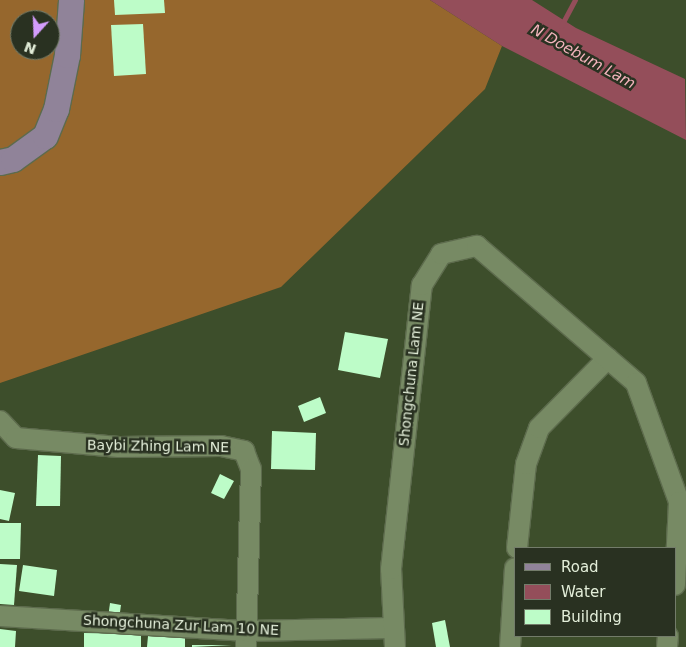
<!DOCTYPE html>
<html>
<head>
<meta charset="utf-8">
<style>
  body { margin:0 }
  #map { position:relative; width:686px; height:647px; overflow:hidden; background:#3d4e2b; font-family:"DejaVu Sans",sans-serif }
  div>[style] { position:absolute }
  .forest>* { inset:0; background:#96672d }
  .water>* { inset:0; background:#944e5a }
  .stream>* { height:5px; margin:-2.5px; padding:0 2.5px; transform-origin:2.5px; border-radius:2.5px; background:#944e5a }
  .building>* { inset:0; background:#bdfcc8 }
  .roads { filter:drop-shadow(1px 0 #5d6b4d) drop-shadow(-1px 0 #5d6b4d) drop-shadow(0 1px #5d6b4d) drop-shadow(0 -1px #5d6b4d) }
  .minor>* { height:20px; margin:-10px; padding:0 10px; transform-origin:10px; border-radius:10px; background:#778a64 }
  .major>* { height:25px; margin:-12.5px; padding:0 12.5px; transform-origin:12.5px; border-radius:12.5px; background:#908399 }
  span { translate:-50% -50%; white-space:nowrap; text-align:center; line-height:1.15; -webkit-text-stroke:5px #293121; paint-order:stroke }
  .street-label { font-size:14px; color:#e2edd8 }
  .water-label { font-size:15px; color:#f3b3bc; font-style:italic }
  .legend { position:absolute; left:514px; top:547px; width:162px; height:90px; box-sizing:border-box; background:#293121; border:1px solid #737c6a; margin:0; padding:6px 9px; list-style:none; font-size:15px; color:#e2edd8 }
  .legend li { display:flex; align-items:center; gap:10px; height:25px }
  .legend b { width:25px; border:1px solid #737c6a }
  .north { position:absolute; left:10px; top:10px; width:50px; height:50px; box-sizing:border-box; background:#293121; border:1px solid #737c6a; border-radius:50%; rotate:200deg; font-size:14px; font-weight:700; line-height:20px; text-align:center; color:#e2edd8 }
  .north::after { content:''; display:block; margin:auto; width:18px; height:22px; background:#d39cfc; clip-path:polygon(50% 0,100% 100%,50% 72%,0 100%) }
</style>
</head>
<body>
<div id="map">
  <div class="forest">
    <i style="clip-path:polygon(evenodd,0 0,430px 0,502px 46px,485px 89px,281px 287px,0 383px,0 0,20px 20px,50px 20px,50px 50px,20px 50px,20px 20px)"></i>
  </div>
  <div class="water">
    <i style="clip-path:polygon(430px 0,532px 0,576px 28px,685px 79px,686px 140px,502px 46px)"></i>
  </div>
  <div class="stream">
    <i style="left:561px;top:26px;width:30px;rotate:-62deg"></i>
  </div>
  <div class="building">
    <i style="clip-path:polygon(114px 0,164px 0,165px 13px,115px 15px)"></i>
    <i style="clip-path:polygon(143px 24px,146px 74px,114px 76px,111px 25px)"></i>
    <i style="clip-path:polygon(345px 332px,388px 339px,380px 378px,338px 370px)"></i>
    <i style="clip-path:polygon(320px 397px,326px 413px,304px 422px,298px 406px)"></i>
    <i style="clip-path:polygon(272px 431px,316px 433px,315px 470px,271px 469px)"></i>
    <i style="clip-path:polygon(38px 455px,61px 456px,60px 506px,36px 506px)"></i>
    <i style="clip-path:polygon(220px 474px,234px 481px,224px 499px,211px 493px)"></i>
    <i style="clip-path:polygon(0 490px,15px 493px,9px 521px,0 519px)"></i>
    <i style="clip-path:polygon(0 523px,21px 523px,20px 559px,0 559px)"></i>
    <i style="clip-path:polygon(0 564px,17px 565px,14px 605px,0 604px)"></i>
    <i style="clip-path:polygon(23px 565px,57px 570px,54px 596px,19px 591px)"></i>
    <i style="clip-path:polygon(110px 603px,121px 605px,119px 619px,108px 618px)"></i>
    <i style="clip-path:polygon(445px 620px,450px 647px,436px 647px,432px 623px)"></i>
    <i style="clip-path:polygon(0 629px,16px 631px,15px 647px,0 647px)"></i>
    <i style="clip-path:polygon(84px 633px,141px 634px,141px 647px,84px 647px)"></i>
    <i style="clip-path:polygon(148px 636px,185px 637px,185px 647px,147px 647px)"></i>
    <i style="clip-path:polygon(192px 645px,232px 645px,192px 647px)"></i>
  </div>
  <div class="roads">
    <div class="minor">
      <i style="left:0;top:421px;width:23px;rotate:47deg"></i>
      <i style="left:16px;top:438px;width:103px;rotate:5deg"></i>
      <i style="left:119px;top:447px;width:102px;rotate:-0.6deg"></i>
      <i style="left:221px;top:446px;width:24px;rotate:12deg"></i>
      <i style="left:244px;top:451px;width:19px;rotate:69deg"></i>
      <i style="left:251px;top:469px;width:178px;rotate:91.6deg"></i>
      <i style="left:517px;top:548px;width:84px;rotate:-83.9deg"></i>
      <i style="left:526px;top:464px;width:38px;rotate:-70deg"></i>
      <i style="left:539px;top:428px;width:98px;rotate:-45.4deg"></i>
      <i style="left:0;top:616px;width:248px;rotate:3.5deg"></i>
      <i style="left:248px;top:631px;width:143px;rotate:-1.2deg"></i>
      <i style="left:395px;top:647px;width:78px;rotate:-92.9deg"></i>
      <i style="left:391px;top:569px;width:286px;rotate:-83.8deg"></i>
      <i style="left:422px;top:285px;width:36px;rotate:-58deg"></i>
      <i style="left:441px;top:254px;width:37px;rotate:-13deg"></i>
      <i style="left:477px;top:246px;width:210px;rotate:40.7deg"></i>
      <i style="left:636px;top:383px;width:127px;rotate:70.1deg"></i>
      <i style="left:679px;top:502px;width:83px;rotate:92.8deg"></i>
      <i style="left:510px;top:647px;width:79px;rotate:-86.4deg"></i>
      <i style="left:667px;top:647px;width:11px;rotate:-85deg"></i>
    </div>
    <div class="major">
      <i style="left:0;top:162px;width:13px;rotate:-13deg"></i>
      <i style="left:13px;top:159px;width:39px;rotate:-36deg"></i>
      <i style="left:45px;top:136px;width:29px;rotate:-68deg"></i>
      <i style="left:56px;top:109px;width:55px;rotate:-78.5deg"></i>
      <i style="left:67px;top:55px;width:55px;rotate:-85.8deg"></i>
    </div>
  </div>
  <div class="street-label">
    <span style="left:411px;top:374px;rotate:-84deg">Shongchuna Lam NE</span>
    <span style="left:158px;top:446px;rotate:1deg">Baybi Zhing Lam NE</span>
    <span style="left:181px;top:625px;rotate:3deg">Shongchuna Zur Lam 10 NE</span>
  </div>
  <div class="water-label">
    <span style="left:583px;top:57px;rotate:29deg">N Doebum Lam</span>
  </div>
  <ul class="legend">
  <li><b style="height:6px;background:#908399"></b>Road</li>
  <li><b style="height:14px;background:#944e5a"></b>Water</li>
  <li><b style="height:14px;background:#bdfcc8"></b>Building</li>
  </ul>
  <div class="north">N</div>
</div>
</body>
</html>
